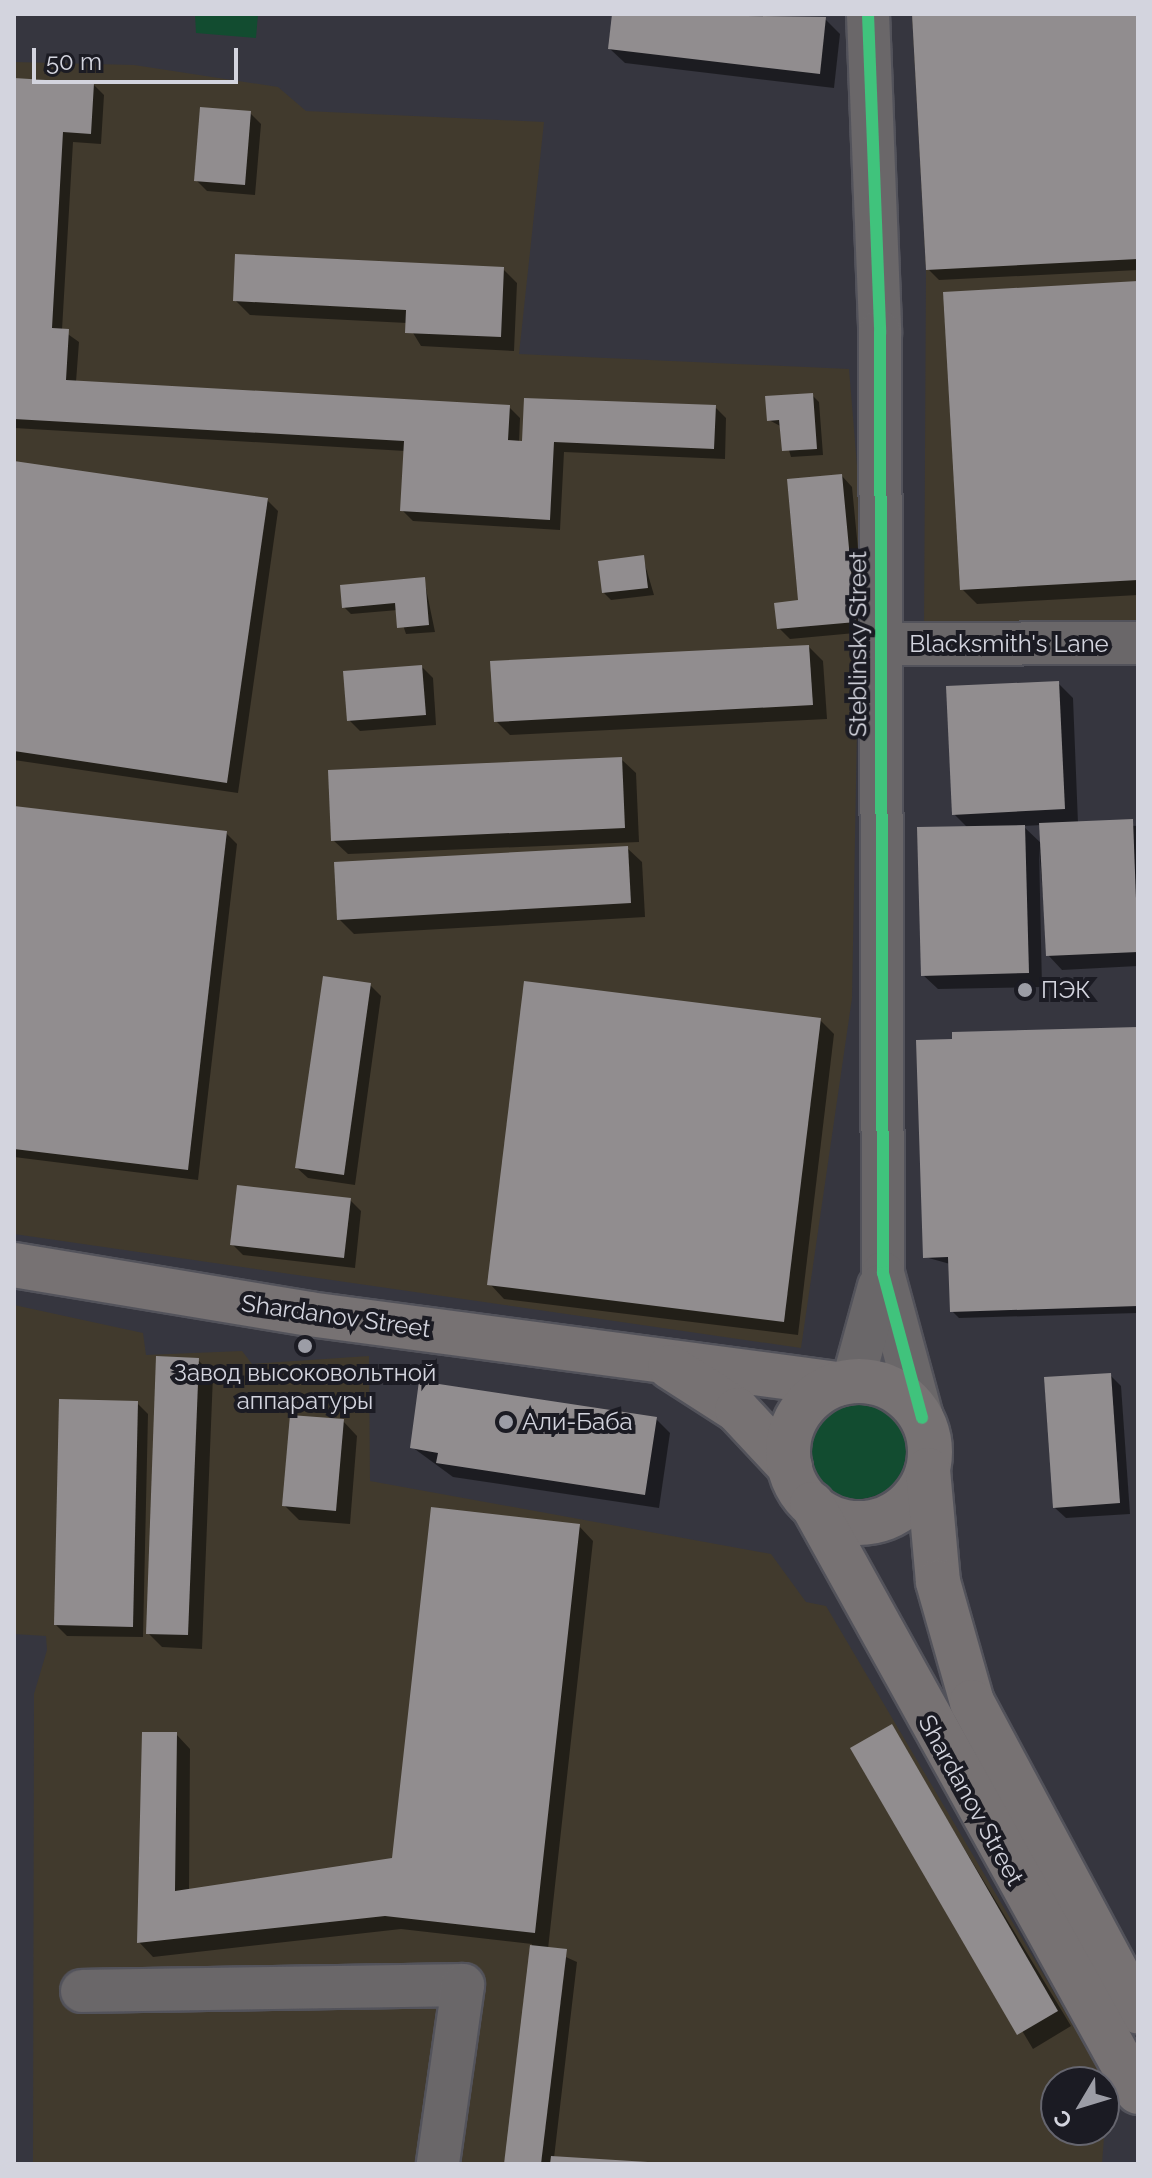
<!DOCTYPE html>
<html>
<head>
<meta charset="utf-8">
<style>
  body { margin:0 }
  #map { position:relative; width:1152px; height:2178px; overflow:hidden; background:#36363f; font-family:Raleway,sans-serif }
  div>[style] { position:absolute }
  .industrial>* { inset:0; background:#413a2d }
  .green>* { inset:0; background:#124c30 }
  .round { border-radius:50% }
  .shadow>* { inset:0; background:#0007 }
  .building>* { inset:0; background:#918d8f }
  .roads { filter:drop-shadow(2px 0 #53535b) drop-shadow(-2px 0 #53535b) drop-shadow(0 2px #53535b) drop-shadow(0 -2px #53535b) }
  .minor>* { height:42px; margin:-21px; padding:0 21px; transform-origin:21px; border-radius:21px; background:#6a6769 }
  .major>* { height:44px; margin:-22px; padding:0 22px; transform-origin:22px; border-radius:22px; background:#777273 }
  .major>.ring { margin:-22px; padding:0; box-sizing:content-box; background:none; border:44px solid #777273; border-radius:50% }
  .cycleway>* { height:12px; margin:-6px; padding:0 6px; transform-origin:6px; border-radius:6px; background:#40c37c }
  .dots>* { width:22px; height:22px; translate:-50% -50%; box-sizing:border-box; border:4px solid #1b1b23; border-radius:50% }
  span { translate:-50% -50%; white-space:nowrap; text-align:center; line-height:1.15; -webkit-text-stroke:8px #1b1b23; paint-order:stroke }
  .street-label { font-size:24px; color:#d3d4de }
  .poi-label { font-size:24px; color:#d3d4de }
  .left { translate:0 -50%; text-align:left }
  .frame { position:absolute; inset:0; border:16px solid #d3d4de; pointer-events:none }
  .north { position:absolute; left:1040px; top:2066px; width:80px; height:80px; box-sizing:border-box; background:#1b1b23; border:2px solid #65656e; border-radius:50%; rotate:232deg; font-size:22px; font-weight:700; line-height:32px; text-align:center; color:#d3d4de }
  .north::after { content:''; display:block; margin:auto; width:28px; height:36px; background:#9c9da6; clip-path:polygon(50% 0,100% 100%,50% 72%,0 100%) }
  .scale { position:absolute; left:32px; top:48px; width:206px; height:36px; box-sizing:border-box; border:4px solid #d3d4de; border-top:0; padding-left:10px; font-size:24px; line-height:28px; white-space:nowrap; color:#d3d4de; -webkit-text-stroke:6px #1b1b23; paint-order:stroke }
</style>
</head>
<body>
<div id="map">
  <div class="industrial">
    <i style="clip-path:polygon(912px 14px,1138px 14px,1138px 633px,924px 636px,926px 270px)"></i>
    <i style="clip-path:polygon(14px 62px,134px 65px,278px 87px,306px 111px,544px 122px,519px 354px,849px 369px,861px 514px,852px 998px,801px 1348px,14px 1234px)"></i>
    <i style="clip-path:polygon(evenodd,14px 1305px,143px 1333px,146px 1355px,242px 1351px,252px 1364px,369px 1356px,370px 1481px,771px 1554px,806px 1602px,826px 1606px,1108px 2084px,1102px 2164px,33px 2164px,34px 1694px,47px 1650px,46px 1636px,14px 1634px,14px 1305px,1056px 2082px,1104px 2082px,1104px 2130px,1056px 2130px,1056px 2082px)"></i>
  </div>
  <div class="green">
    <i style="clip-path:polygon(195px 14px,258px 14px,256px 38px,196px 33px)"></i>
    <i class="round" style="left:810px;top:1403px;width:96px;height:96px"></i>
  </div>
  <div class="shadow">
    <i style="clip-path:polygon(614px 14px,825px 19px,840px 34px,834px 88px,625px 63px,610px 49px)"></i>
    <i style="clip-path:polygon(914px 14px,1138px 14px,1138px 270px,939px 280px,928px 269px)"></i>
    <i style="clip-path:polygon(14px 80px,93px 84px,104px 95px,101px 144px,73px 142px,62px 330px,79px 342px,76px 382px,509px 407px,520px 418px,519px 443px,715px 407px,726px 418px,725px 459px,564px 452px,560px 530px,413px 521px,402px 510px,405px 451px,14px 428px)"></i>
    <i style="clip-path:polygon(250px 113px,261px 124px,255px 195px,207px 191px,196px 180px)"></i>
    <i style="clip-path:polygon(503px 269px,517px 283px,514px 351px,421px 346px,407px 323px,250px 315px,235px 300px)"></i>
    <i style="clip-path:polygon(1138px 283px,1138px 595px,977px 604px,962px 589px)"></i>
    <i style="clip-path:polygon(812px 395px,819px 402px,823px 455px,791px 457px,782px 427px,769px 420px)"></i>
    <i style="clip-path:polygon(14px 463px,267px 500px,278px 511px,238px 793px,14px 760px)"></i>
    <i style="clip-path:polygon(842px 476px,852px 487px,866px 632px,790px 639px,779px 628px,800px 602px)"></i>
    <i style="clip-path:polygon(643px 558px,654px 595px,611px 600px,604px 593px)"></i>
    <i style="clip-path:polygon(424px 579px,435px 632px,406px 634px,398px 610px,351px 614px,344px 607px)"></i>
    <i style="clip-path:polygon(809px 647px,823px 661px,827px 719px,510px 735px,496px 721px)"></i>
    <i style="clip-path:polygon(422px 667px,433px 678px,436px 725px,360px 731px,349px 720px)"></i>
    <i style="clip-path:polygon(evenodd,1058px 683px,1073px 698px,1078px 823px,1138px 826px,1138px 966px,1062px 970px,1048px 955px,1039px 848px,1042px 987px,938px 989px,923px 975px,968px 828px,954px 814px,1058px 683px,1042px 825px,1043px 845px,1023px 826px,1042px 825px)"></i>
    <i style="clip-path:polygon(621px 759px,636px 773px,639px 842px,348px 854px,333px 840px)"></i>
    <i style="clip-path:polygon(14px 808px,226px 833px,237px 844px,198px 1180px,14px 1157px)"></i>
    <i style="clip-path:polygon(627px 848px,642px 862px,645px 917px,354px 934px,339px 919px)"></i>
    <i style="clip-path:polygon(370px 985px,381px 996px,355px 1185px,308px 1178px,297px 1168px)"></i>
    <i style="clip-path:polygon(820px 1020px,834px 1034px,798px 1335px,504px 1299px,490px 1284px)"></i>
    <i style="clip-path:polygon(1138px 1029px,1138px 1313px,959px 1318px,952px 1311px,950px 1264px,925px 1257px)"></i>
    <i style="clip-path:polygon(350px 1200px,361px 1211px,355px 1268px,243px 1255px,232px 1244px)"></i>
    <i style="clip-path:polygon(198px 1360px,213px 1375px,202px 1649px,162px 1647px,148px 1633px)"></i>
    <i style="clip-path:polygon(1110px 1375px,1121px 1386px,1130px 1514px,1066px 1518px,1055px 1508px)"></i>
    <i style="clip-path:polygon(137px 1403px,148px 1414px,143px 1637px,67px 1636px,56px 1625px)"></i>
    <i style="clip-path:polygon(656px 1419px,670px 1433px,659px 1508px,453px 1477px,412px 1447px)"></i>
    <i style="clip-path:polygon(343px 1421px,357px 1436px,350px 1524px,299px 1520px,284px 1505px)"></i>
    <i style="clip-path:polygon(579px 1526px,593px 1541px,548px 1949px,577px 1962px,554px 2158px,654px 2164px,506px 2164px,532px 1944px,401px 1929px,153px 1957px,139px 1942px,176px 1734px,190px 1749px,189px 1891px,394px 1860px)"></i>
    <i style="clip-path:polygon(891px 1727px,1071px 2026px,1033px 2049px,853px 1749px)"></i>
  </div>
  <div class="building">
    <i style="clip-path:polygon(612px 14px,826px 17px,820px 74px,608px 49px)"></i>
    <i style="clip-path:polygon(912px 14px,1138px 14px,1138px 259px,926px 270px)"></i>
    <i style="clip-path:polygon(14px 78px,94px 83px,91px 134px,63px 132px,52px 328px,69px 329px,66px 380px,510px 405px,508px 440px,522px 441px,524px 398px,716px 405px,714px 449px,554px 442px,550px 520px,400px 511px,404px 441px,14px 419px)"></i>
    <i style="clip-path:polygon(200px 107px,251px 111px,245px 185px,194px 181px)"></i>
    <i style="clip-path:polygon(235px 254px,504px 267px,501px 337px,405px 333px,406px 310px,233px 301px)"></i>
    <i style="clip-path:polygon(1138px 281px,1138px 580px,960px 590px,943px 292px)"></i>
    <i style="clip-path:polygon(813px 393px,817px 449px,782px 451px,779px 420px,767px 421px,765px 396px)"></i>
    <i style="clip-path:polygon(14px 461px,268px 498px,227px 783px,14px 751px)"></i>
    <i style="clip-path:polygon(842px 474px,856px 622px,777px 629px,774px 603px,798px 600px,787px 479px)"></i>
    <i style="clip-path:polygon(644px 555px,648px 588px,602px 593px,598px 561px)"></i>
    <i style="clip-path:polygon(425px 577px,429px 625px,397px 628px,395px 603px,342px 608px,340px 585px)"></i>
    <i style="clip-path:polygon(809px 645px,813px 705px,494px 722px,490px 661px)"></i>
    <i style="clip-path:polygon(422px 665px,426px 715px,347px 721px,343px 671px)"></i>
    <i style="clip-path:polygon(1059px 681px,1065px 809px,952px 815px,946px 686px)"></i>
    <i style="clip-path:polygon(622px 757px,625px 828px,331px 841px,328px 770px)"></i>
    <i style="clip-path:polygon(14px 806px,227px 831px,188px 1170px,14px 1149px)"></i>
    <i style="clip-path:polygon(1133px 819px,1138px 952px,1046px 956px,1039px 823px)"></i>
    <i style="clip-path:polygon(1025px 825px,1029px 973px,921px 976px,917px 827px)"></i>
    <i style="clip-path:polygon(628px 846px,631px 903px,337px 920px,334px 862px)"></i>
    <i style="clip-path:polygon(323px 976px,371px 983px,344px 1175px,295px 1168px)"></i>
    <i style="clip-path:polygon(524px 981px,821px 1018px,784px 1322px,487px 1285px)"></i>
    <i style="clip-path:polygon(1138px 1027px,1138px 1306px,950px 1312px,948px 1257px,923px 1258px,916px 1040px,952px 1039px,952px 1032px)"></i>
    <i style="clip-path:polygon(237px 1185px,351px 1198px,344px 1258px,230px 1245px)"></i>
    <i style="clip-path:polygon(156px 1356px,199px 1358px,188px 1635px,146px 1634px)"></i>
    <i style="clip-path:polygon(1111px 1373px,1120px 1503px,1053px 1508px,1044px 1377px)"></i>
    <i style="clip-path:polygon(419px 1381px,657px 1417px,645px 1495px,436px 1463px,438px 1453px,410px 1448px)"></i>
    <i style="clip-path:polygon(59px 1399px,138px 1401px,133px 1627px,54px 1625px)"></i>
    <i style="clip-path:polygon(290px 1415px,344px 1419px,336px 1511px,282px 1506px)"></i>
    <i style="clip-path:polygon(431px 1507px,580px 1524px,535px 1933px,385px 1916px,137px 1943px,142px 1732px,177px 1732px,175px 1891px,392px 1858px)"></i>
    <i style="clip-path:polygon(892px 1724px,1058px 2011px,1017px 2035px,850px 1748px)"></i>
    <i style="clip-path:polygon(530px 1945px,567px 1949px,541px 2164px,504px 2164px)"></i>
    <i style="clip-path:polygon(551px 2156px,648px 2162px,648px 2164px,550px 2164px)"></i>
  </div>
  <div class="roads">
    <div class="minor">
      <i style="left:868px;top:14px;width:318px;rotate:87.8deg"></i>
      <i style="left:880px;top:332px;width:941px;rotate:89.82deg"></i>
      <i style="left:883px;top:1273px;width:150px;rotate:74.9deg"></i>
      <i style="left:880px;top:644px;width:258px;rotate:-0.2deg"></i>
      <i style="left:853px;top:1381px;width:98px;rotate:-74.7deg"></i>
      <i style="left:82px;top:1991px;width:381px;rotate:-0.9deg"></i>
      <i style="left:463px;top:1985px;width:181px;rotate:98deg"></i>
    </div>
    <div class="major">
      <i style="left:14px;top:1265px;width:299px;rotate:9.4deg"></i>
      <i style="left:309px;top:1314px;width:533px;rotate:7.55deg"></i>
      <i style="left:670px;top:1367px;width:80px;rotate:32.7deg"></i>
      <i style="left:737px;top:1410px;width:78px;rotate:47.1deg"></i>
      <i class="ring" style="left:788px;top:1381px;width:98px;height:98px"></i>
      <i style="left:928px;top:1470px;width:112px;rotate:84.9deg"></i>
      <i style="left:938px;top:1582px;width:125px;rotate:74.2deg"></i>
      <i style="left:972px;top:1702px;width:351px;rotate:61.8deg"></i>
      <i style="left:812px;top:1504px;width:672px;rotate:61deg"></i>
    </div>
  </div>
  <div class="cycleway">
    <i style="left:868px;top:14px;width:318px;rotate:87.8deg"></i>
    <i style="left:880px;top:332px;width:941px;rotate:89.82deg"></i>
    <i style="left:883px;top:1273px;width:150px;rotate:74.9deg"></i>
  </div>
  <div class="dots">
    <i style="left:1025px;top:990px;background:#9c9da6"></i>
    <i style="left:305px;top:1346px;background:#9c9da6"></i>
    <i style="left:506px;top:1422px;background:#9c9da6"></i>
  </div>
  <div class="street-label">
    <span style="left:858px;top:644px;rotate:-90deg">Steblinsky Street</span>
    <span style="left:1009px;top:644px">Blacksmith's Lane</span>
    <span style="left:336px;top:1316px;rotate:8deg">Shardanov Street</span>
    <span style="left:971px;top:1800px;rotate:61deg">Shardanov Street</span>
  </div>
  <div class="poi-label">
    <span class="left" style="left:1041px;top:990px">ПЭК</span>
    <span style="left:305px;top:1387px">Завод высоковольтной<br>аппаратуры</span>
    <span class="left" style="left:522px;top:1422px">Али-Баба</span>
  </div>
  <div class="frame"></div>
  <div class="north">С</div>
  <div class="scale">50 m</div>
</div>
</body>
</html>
